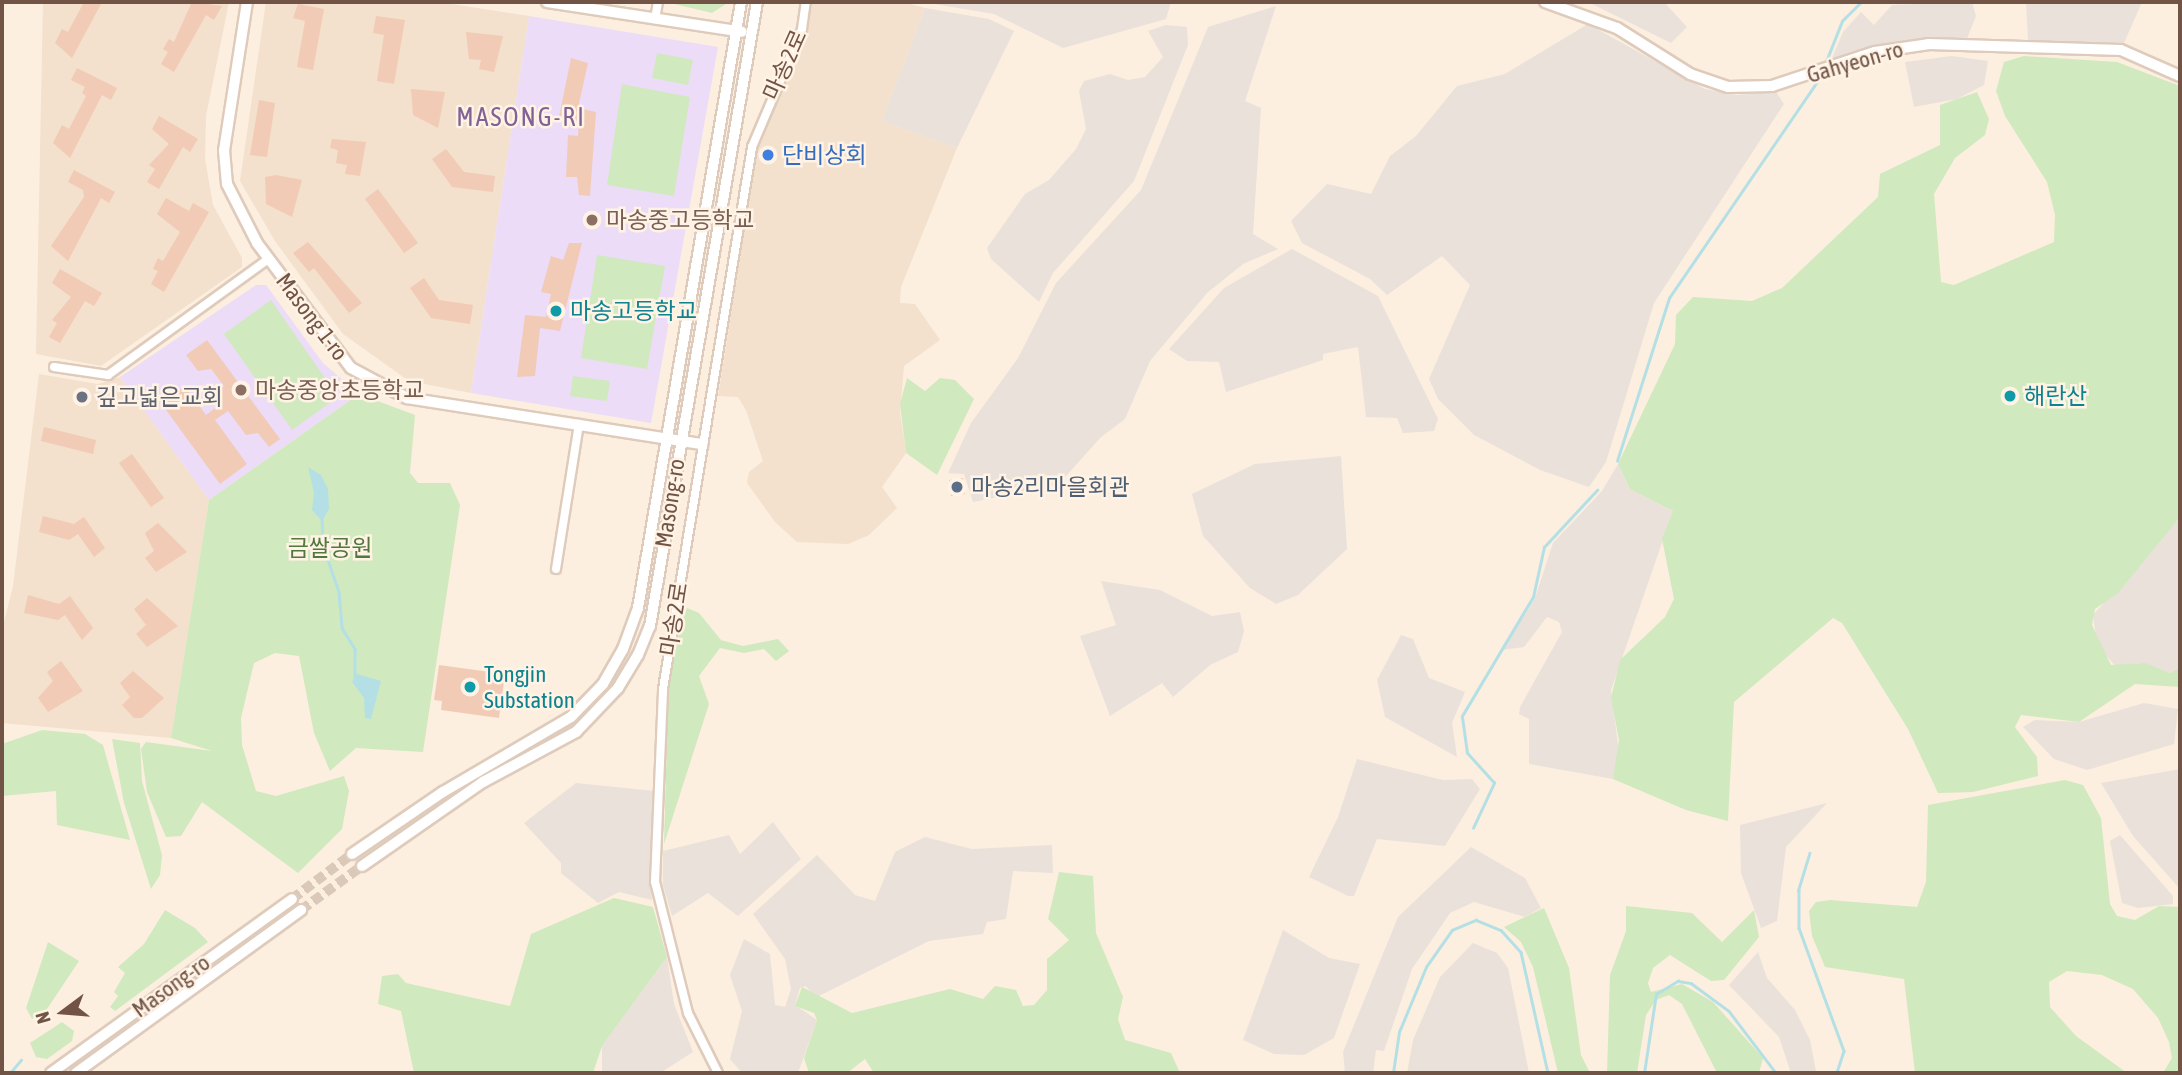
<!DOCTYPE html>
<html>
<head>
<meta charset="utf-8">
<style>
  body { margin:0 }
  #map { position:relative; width:2182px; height:1075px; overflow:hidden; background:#fcefdf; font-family:"Asap Condensed","Noto Sans KR",sans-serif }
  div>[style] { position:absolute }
  .residential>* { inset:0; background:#f3e0cd }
  .industrial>* { inset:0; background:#eae1db }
  .education>* { inset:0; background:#ecdcf8 }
  .green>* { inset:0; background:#d1e9be }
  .water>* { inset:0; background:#b4e0e5 }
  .stream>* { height:2.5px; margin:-1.25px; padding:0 1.25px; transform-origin:1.25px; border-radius:1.25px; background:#b4e0e5 }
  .building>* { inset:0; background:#f1cbb6 }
  .secondary-tunnel>* { height:10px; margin-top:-5px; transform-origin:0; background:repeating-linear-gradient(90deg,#dac8b9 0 10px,transparent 0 15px) }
  .roads { filter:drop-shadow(2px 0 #dfcbbb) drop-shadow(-2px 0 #dfcbbb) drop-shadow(0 2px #dfcbbb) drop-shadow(0 -2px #dfcbbb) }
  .street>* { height:8px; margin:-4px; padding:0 4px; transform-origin:4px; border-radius:4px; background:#fff }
  .secondary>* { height:10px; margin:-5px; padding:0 5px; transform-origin:5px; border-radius:5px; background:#fff }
  .dots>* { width:19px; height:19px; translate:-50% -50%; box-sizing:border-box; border:4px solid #fff3e5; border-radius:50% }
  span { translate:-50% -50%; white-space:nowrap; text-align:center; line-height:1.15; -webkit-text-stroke:5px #fff3e5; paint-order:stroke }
  .street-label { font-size:23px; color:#725447 }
  .shop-label { font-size:23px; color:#366cbe }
  .left { translate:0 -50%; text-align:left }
  .education-label { font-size:23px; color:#785e54 }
  .culture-label { font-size:23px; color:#0d838f }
  .worship-label { font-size:23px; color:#5b616d }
  .service-label { font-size:23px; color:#4e5e75 }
  .park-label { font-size:23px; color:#53783f }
  .quarter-label { font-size:26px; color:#826295; letter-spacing:2px }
  .frame { position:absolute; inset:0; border:4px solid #725447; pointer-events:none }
  .north { position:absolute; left:28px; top:977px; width:70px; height:70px; -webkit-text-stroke:5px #fff3e5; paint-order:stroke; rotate:254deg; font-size:19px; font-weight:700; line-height:28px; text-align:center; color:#725447 }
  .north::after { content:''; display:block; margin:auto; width:24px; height:32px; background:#725447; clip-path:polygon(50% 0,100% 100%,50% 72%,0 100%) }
</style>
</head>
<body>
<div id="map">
  <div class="residential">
    <i style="clip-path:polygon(43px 2px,229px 2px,206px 116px,205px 159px,213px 205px,242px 258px,242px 267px,101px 366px,36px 354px)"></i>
    <i style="clip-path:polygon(266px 2px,438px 2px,529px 16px,471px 393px,409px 381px,343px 334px,275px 241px,240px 181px)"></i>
    <i style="clip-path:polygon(812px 2px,902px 2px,925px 8px,882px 121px,957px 148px,901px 287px,900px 303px,915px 304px,940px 340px,904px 366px,900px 412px,906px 453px,882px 487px,897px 508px,869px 535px,848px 544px,797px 542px,775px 522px,747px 483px,749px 472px,763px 461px,746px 410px,738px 397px,718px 396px,757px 152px,808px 27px)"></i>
    <i style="clip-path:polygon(39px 374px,98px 384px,120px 377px,209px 500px,171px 738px,2px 723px,2px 630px,13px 586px)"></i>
  </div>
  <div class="industrial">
    <i style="clip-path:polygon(922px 2px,1171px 2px,1166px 19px,1063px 48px,994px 14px)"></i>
    <i style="clip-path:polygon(1588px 2px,1664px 2px,1687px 27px,1671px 43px)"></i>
    <i style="clip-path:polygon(1972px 2px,1976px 16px,1966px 41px,1907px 40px,1832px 58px,1843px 32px,1861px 12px,1874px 25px,1892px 5px)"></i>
    <i style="clip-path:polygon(2026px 2px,2142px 2px,2124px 43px,2028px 41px)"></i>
    <i style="clip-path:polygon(1276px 6px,1245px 101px,1261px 108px,1253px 234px,1278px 249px,1243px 264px,1207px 293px,1150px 361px,1125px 419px,1101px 437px,1066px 476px,1051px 487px,973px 502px,964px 474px,948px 473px,971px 423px,1018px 358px,1056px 283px,1141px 190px,1208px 27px)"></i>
    <i style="clip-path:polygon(925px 8px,989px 19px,1014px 31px,957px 148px,882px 121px)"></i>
    <i style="clip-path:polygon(1588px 24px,1705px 89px,1737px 95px,1776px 92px,1784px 104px,1654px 303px,1606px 462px,1589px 487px,1540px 470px,1474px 435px,1438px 399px,1429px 379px,1470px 285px,1442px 256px,1387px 295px,1370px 279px,1302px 243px,1291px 221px,1327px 184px,1371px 194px,1390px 156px,1416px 136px,1457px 86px,1505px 74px)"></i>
    <i style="clip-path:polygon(1166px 25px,1187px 27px,1188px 45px,1134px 181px,1053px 273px,1039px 302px,991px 259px,987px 248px,1025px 194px,1049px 180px,1076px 149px,1086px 129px,1079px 91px,1084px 81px,1110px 74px,1128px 80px,1145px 77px,1163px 57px,1148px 31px)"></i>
    <i style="clip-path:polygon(1952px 56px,1988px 61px,1984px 85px,1957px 99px,1914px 107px,1905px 62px)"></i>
    <i style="clip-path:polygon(1292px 249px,1378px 296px,1438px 419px,1434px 431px,1403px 433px,1397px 418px,1366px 417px,1358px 347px,1323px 354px,1323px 360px,1226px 392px,1219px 362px,1187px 361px,1169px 349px,1224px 288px)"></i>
    <i style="clip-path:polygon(1341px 456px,1347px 549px,1298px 595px,1276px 604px,1250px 588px,1203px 536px,1192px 494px,1255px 464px)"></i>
    <i style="clip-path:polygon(1618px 464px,1630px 489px,1673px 511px,1611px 690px,1619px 752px,1613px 779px,1529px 764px,1529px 719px,1519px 714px,1520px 707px,1562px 632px,1559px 622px,1547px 617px,1524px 647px,1502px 650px,1535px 598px,1553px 543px,1602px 491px)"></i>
    <i style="clip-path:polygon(2180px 517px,2180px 667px,2170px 673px,2139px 663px,2117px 668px,2097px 645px,2093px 615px)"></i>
    <i style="clip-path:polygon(1101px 581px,1160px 590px,1212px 616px,1240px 612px,1244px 631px,1238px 652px,1210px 665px,1173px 697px,1162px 683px,1110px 716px,1080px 636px,1116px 625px)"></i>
    <i style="clip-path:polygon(1401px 635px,1413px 639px,1429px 678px,1465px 692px,1452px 723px,1457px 757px,1385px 717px,1377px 680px)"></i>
    <i style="clip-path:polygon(2144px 703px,2178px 709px,2174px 744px,2087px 770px,2054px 759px,2023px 727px,2035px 720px,2079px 722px)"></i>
    <i style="clip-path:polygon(1357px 759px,1443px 780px,1472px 779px,1480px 789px,1445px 846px,1377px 839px,1354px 896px,1348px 896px,1309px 877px,1338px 817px)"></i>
    <i style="clip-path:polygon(2180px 769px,2180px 889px,2133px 836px,2101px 783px)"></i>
    <i style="clip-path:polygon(576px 783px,655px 791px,649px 872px,652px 900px,619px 892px,598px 903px,561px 873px,561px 863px,524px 823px)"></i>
    <i style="clip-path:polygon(1827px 803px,1786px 847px,1777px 921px,1761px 928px,1741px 873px,1740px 825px)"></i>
    <i style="clip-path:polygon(773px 822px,801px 859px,738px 916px,708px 893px,672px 916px,663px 885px,663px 851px,729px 835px,740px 854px)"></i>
    <i style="clip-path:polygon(2120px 835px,2173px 896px,2173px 904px,2138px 908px,2122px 903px,2110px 841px)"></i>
    <i style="clip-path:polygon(925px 837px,972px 849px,1052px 845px,1053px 873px,1013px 871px,1006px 919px,987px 922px,983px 934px,929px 941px,815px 998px,806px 986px,800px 988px,795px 1005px,817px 1020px,798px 1073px,742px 1073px,730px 1059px,742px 1011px,730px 975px,744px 939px,770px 954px,775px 1005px,785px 1007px,791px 989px,785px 959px,753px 914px,817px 855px,855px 895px,875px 901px,895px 852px)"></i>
    <i style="clip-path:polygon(1471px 847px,1525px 878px,1541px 908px,1525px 917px,1474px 902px,1450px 913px,1412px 969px,1384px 1051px,1376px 1050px,1373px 1073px,1345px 1073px,1343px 1052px,1398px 917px)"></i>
    <i style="clip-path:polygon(1283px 930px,1329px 958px,1360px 964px,1334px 1038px,1304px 1055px,1274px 1054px,1243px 1040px)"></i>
    <i style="clip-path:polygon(1473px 943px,1497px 953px,1508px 968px,1529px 1073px,1407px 1073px,1413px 1040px,1440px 977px)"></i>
    <i style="clip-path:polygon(1758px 952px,1767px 978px,1795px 1010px,1810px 1040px,1816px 1071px,1791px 1073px,1779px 1037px,1729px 985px)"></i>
    <i style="clip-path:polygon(667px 957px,674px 1004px,693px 1052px,660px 1073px,602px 1073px,602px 1046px)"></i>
  </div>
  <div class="education">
    <i style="clip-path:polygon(529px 16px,718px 47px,651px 423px,471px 393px)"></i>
    <i style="clip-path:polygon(256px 285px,266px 285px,323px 363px,359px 394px,209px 500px,120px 377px)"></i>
  </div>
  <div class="green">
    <i style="clip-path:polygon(666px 2px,729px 2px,712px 13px)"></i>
    <i style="clip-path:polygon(657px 53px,693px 60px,688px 85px,652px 78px)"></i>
    <i style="clip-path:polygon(2024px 56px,2117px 62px,2180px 86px,2180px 517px,2118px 593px,2095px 609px,2092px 625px,2111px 665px,2145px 663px,2170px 673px,2180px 667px,2180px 687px,2135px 684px,2079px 722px,2021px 715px,2015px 727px,2037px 757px,2038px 776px,1973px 792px,1938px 793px,1908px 729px,1842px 623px,1833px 618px,1734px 702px,1728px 821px,1686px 810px,1613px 779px,1619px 740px,1611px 698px,1620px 660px,1665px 617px,1674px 599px,1662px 539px,1673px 511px,1630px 489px,1618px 464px,1675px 344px,1676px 315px,1693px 297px,1752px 301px,1782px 288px,1878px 197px,1880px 174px,1940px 145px,1940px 105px,1977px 92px,1989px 119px,1985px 135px,1955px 158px,1934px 194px,1941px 282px,1954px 285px,2054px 242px,2055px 215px,2047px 182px,2005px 116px,1996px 91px,2004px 62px)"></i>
    <i style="clip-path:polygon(622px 84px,690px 97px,674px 196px,607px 185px)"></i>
    <i style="clip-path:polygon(597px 255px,665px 266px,647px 369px,581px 358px)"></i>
    <i style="clip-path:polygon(271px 300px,338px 397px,292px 430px,224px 334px)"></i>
    <i style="clip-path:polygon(573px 376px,610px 381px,607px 401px,570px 396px)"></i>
    <i style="clip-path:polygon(907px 378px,925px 391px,940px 378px,955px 380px,974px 399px,937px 475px,906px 453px,900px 404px)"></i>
    <i style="clip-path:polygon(359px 394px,415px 415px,410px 473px,418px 483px,450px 483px,460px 505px,423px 752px,356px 748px,330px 771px,314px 733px,299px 656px,275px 653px,254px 663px,241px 718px,242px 745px,256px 791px,276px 796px,344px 776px,349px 791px,342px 829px,298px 873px,202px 802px,181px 836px,166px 837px,147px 792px,141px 749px,146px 742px,212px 751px,171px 738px,209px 500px)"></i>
    <i style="clip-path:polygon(687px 608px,699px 613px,721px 640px,743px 646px,778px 639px,789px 651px,776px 661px,764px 649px,744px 653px,720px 648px,699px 676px,709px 704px,664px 844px,668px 697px,676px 633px)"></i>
    <i style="clip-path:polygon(42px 730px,85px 734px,103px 745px,130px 840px,57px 825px,56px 791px,2px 796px,2px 744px)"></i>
    <i style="clip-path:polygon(112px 739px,140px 743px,142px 781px,162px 855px,160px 875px,151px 889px,124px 803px)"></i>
    <i style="clip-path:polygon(2065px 780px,2083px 785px,2101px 818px,2110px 904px,2117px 916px,2135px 920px,2159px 906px,2180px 907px,2180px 1072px,2163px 1073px,2172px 1058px,2169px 1042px,2158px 1018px,2133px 989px,2102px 975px,2067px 971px,2049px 982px,2050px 1007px,2076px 1036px,2127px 1073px,1915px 1073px,1904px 979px,1825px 967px,1812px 936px,1809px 911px,1816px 902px,1830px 900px,1917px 907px,1926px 882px,1928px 805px)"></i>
    <i style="clip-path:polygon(1059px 872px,1093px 876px,1096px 933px,1123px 997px,1118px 1019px,1125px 1040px,1171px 1053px,1180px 1073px,874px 1073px,865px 1059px,847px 1073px,809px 1073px,804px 1058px,817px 1020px,814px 1013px,795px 1006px,802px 987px,852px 1013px,950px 989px,983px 999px,995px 986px,1016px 990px,1023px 1006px,1034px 1005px,1047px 990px,1047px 959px,1069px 940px,1048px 919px)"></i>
    <i style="clip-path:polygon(614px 898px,653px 907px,667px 957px,602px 1046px,593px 1073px,414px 1073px,401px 1011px,378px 1004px,382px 976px,398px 974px,406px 983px,510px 1006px,531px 934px)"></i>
    <i style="clip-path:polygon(1626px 906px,1692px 913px,1722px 942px,1754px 910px,1759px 937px,1724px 980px,1711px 981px,1670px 955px,1653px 968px,1648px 983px,1651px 992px,1682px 984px,1713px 1002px,1763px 1058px,1759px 1073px,1717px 1073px,1682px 1004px,1669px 995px,1656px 1000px,1646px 1015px,1637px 1073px,1607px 1073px,1610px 975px,1626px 931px)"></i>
    <i style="clip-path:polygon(1544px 908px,1569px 968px,1581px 1055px,1590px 1073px,1558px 1073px,1533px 967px,1521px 942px,1504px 927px)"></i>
    <i style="clip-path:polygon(165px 910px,195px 928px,208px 942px,115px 1011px,110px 1007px,118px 996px,114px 992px,125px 973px,118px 967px,144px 944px)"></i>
    <i style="clip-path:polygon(48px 942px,79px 961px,47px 1009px,32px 1019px,26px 1008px)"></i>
    <i style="clip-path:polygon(62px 1022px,74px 1031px,72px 1041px,47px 1059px,36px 1057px,30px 1043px)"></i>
  </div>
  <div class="water">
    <i style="clip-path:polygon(308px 467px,321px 475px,328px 489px,329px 509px,322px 521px,312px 510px,314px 493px)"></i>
    <i style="clip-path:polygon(357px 674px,381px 681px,371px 719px,365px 718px,364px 698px,352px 682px)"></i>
  </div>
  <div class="stream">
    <i style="left:1825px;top:64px;width:46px;rotate:-68.4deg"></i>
    <i style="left:1842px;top:21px;width:27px;rotate:-45deg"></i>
    <i style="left:1617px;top:461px;width:171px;rotate:-72.3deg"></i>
    <i style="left:1669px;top:298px;width:264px;rotate:-55.6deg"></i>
    <i style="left:322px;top:518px;width:27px;rotate:88deg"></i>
    <i style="left:323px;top:545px;width:50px;rotate:71.2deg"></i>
    <i style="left:339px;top:592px;width:36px;rotate:85deg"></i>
    <i style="left:342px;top:628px;width:25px;rotate:58deg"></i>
    <i style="left:355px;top:649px;width:29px;rotate:90deg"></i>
    <i style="left:1473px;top:828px;width:50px;rotate:-65deg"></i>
    <i style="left:1494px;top:783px;width:40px;rotate:-132deg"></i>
    <i style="left:1467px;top:753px;width:37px;rotate:-98deg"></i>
    <i style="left:1462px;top:716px;width:139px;rotate:-59.2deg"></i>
    <i style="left:1533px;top:597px;width:51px;rotate:-77.6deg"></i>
    <i style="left:1544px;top:547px;width:78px;rotate:-47.1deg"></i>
    <i style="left:1810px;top:853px;width:39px;rotate:107deg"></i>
    <i style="left:1799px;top:890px;width:38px;rotate:90deg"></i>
    <i style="left:1799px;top:928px;width:131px;rotate:69.9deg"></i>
    <i style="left:1844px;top:1051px;width:23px;rotate:108deg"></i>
    <i style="left:10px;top:1073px;width:17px;rotate:-50deg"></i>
    <i style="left:1393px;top:1073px;width:41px;rotate:-81.7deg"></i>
    <i style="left:1399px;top:1032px;width:70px;rotate:-67.4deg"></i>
    <i style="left:1426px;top:967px;width:45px;rotate:-54.9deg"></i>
    <i style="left:1452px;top:930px;width:26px;rotate:-23deg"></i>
    <i style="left:1476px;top:920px;width:27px;rotate:22deg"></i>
    <i style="left:1501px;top:930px;width:30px;rotate:48deg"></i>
    <i style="left:1521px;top:952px;width:124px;rotate:77.4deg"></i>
    <i style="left:1644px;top:1073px;width:80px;rotate:-81.4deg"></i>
    <i style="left:1656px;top:994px;width:26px;rotate:-31deg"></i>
    <i style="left:1678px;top:981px;width:13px;rotate:9deg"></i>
    <i style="left:1691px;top:983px;width:47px;rotate:36.4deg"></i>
    <i style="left:1729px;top:1011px;width:78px;rotate:52.8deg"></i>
  </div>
  <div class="building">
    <i style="clip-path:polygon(84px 2px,102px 2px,72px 58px,55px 43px,62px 29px,68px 32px)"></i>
    <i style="clip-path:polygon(192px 2px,222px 6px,214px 20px,206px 15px,174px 72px,161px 64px,168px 52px,163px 49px,169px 39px,174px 42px)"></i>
    <i style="clip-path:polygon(298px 4px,324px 9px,313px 70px,297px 67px,305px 21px,293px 18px)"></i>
    <i style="clip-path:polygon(376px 16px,405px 20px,394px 84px,377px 81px,384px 35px,373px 33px)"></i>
    <i style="clip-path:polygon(466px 32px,503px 36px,494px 72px,479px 69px,481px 60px,469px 59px)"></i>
    <i style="clip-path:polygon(571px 58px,588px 63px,578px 108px,596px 112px,590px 196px,579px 195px,577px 177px,566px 177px,568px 135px,578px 136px,579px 121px,559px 117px)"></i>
    <i style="clip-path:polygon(77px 68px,117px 88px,111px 100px,102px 95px,70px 158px,53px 143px,62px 125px,69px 129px,86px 96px,82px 93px,85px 87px,71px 80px)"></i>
    <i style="clip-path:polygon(411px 89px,445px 92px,438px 128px,413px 115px)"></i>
    <i style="clip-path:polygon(259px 100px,275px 103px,267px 157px,250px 155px)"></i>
    <i style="clip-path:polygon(159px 116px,198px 139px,190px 152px,183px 147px,159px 189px,147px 182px,155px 169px,149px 165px,169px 144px,152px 129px)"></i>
    <i style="clip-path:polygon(332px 139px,366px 142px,360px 176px,345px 174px,347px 165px,336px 163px,338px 150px,330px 148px)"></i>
    <i style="clip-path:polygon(446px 149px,464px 172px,495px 176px,493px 192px,452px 187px,432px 159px)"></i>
    <i style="clip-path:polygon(74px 170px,115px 192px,109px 203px,101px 198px,68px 261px,51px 246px,84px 197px,83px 190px,68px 182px)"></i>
    <i style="clip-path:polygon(276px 175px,302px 180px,292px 217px,266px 204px,265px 177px)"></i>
    <i style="clip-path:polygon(378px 189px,418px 243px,404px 253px,365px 199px)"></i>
    <i style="clip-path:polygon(166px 198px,189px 211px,193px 203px,209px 212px,164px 292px,151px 284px,158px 271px,153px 269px,158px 258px,163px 261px,180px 232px,157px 214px)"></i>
    <i style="clip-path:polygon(308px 242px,362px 303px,349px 313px,314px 268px,309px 272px,293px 253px)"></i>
    <i style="clip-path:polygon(569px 243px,582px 243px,560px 331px,540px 328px,535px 376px,517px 377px,525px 315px,546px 317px,551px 294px,541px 292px,551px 256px,563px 260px)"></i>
    <i style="clip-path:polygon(60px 269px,102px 293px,94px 306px,85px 301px,60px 343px,49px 337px,57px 323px,52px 320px,71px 297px,52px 283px)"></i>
    <i style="clip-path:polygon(424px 278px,439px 300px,473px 305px,470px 324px,431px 318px,410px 288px)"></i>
    <i style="clip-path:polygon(207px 340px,280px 439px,269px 447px,258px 433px,246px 435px,228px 411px,215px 420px,247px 464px,220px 484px,161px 403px,185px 386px,206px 415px,222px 403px,215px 393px,224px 386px,211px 369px,198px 371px,186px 355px)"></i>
    <i style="clip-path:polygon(44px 427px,96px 440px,93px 454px,41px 441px)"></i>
    <i style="clip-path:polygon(132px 454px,164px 498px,151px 507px,119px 463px)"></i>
    <i style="clip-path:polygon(963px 478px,965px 494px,951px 496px,949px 480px)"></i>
    <i style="clip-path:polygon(43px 516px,74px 524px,84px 517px,105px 548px,94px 557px,78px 534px,69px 540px,39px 532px)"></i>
    <i style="clip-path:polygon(158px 523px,187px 552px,156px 572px,145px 558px,154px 551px,145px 533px)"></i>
    <i style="clip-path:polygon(28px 595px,59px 604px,70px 596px,93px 628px,82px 640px,65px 615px,58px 620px,24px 613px)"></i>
    <i style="clip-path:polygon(147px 598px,178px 626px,147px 647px,136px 634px,146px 625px,134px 609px)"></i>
    <i style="clip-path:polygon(61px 661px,83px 691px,48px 712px,38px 698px,53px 681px,47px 672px)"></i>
    <i style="clip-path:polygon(439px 665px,505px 674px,499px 718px,441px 710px,442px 701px,434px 700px)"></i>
    <i style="clip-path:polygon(133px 671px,164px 698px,142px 718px,134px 718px,122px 705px,130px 697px,120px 683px)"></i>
  </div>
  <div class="secondary-tunnel">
    <i style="left:292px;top:899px;width:75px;rotate:-36.9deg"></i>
    <i style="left:301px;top:910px;width:75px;rotate:-35.8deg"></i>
  </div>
  <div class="roads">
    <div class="street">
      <i style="left:655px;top:19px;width:17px;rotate:-80deg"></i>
      <i style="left:54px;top:367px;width:55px;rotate:8.4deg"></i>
      <i style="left:108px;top:375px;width:198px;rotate:-35.9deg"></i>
      <i style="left:556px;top:569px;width:147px;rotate:-81deg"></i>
      <i style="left:718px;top:1073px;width:67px;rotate:-116.6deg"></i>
      <i style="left:688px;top:1013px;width:135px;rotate:-104.1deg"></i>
      <i style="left:655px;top:882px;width:193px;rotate:-87.6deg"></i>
      <i style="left:663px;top:689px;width:549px;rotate:-80.67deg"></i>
      <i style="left:752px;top:147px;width:128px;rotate:-67deg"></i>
      <i style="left:802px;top:29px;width:27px;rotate:-82deg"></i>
    </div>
    <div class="secondary">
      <i style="left:247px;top:2px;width:150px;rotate:98.8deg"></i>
      <i style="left:224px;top:150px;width:34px;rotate:85deg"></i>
      <i style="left:227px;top:184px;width:66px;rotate:63deg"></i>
      <i style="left:257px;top:243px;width:156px;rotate:53.1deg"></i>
      <i style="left:351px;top:368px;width:64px;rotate:28.2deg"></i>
      <i style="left:407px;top:398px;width:299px;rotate:8.9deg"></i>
      <i style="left:547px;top:2px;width:197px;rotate:8.7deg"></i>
      <i style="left:1545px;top:2px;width:77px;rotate:19.9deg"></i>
      <i style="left:1617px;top:28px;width:86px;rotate:32.2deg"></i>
      <i style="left:1690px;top:74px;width:40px;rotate:18.9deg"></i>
      <i style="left:1728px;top:87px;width:44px;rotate:-1.3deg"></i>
      <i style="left:1772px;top:86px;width:108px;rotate:-18.3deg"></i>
      <i style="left:1875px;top:52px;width:55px;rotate:-8.4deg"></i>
      <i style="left:1929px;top:44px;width:192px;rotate:1.8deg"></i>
      <i style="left:2121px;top:50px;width:64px;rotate:23.8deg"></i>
      <i style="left:352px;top:854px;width:110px;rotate:-34.3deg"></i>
      <i style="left:443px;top:792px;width:148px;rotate:-30.4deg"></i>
      <i style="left:571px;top:717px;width:46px;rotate:-45.9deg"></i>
      <i style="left:603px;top:684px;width:40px;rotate:-60.3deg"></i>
      <i style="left:623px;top:649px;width:44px;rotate:-69.9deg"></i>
      <i style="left:638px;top:608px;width:615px;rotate:-80.35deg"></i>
      <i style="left:362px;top:866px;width:147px;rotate:-34.8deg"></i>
      <i style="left:483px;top:782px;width:106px;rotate:-28.3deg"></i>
      <i style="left:576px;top:732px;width:61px;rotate:-46.3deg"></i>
      <i style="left:618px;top:688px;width:39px;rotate:-59deg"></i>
      <i style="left:638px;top:655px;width:31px;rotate:-68deg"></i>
      <i style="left:650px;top:626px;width:633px;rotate:-80.27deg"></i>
      <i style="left:51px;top:1073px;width:297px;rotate:-35.8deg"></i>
      <i style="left:76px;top:1073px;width:278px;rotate:-35.9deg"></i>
    </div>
  </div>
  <div class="dots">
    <i style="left:768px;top:155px;background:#3f7fe0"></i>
    <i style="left:592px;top:220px;background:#8d6e63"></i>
    <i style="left:556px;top:311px;background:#0f9aa8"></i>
    <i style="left:241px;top:390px;background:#8d6e63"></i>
    <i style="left:2010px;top:396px;background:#0f9aa8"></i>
    <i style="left:82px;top:397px;background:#6b7280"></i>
    <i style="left:957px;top:487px;background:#5c6f8a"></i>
    <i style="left:470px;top:687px;background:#0f9aa8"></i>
  </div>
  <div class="street-label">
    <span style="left:1855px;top:62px;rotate:-16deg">Gahyeon-ro</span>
    <span style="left:785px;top:65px;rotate:-66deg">마송2로</span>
    <span style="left:312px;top:317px;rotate:53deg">Masong 1-ro</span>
    <span style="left:670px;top:503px;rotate:-81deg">Masong-ro</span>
    <span style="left:674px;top:619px;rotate:-81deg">마송2로</span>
    <span style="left:171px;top:986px;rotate:-36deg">Masong-ro</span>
  </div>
  <div class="shop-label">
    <span class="left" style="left:782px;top:155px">단비상회</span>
  </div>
  <div class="education-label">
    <span class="left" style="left:606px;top:220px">마송중고등학교</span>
    <span class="left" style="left:255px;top:390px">마송중앙초등학교</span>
  </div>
  <div class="culture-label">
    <span class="left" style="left:570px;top:311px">마송고등학교</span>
    <span class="left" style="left:2024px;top:396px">해란산</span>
    <span class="left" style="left:484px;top:687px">Tongjin<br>Substation</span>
  </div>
  <div class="worship-label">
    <span class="left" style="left:96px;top:397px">깊고넓은교회</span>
  </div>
  <div class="service-label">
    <span class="left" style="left:971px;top:487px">마송2리마을회관</span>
  </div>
  <div class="park-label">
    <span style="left:330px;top:548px">금쌀공원</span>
  </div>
  <div class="quarter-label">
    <span style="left:521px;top:118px">MASONG-RI</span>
  </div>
  <div class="frame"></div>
  <div class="north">N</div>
</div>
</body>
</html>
